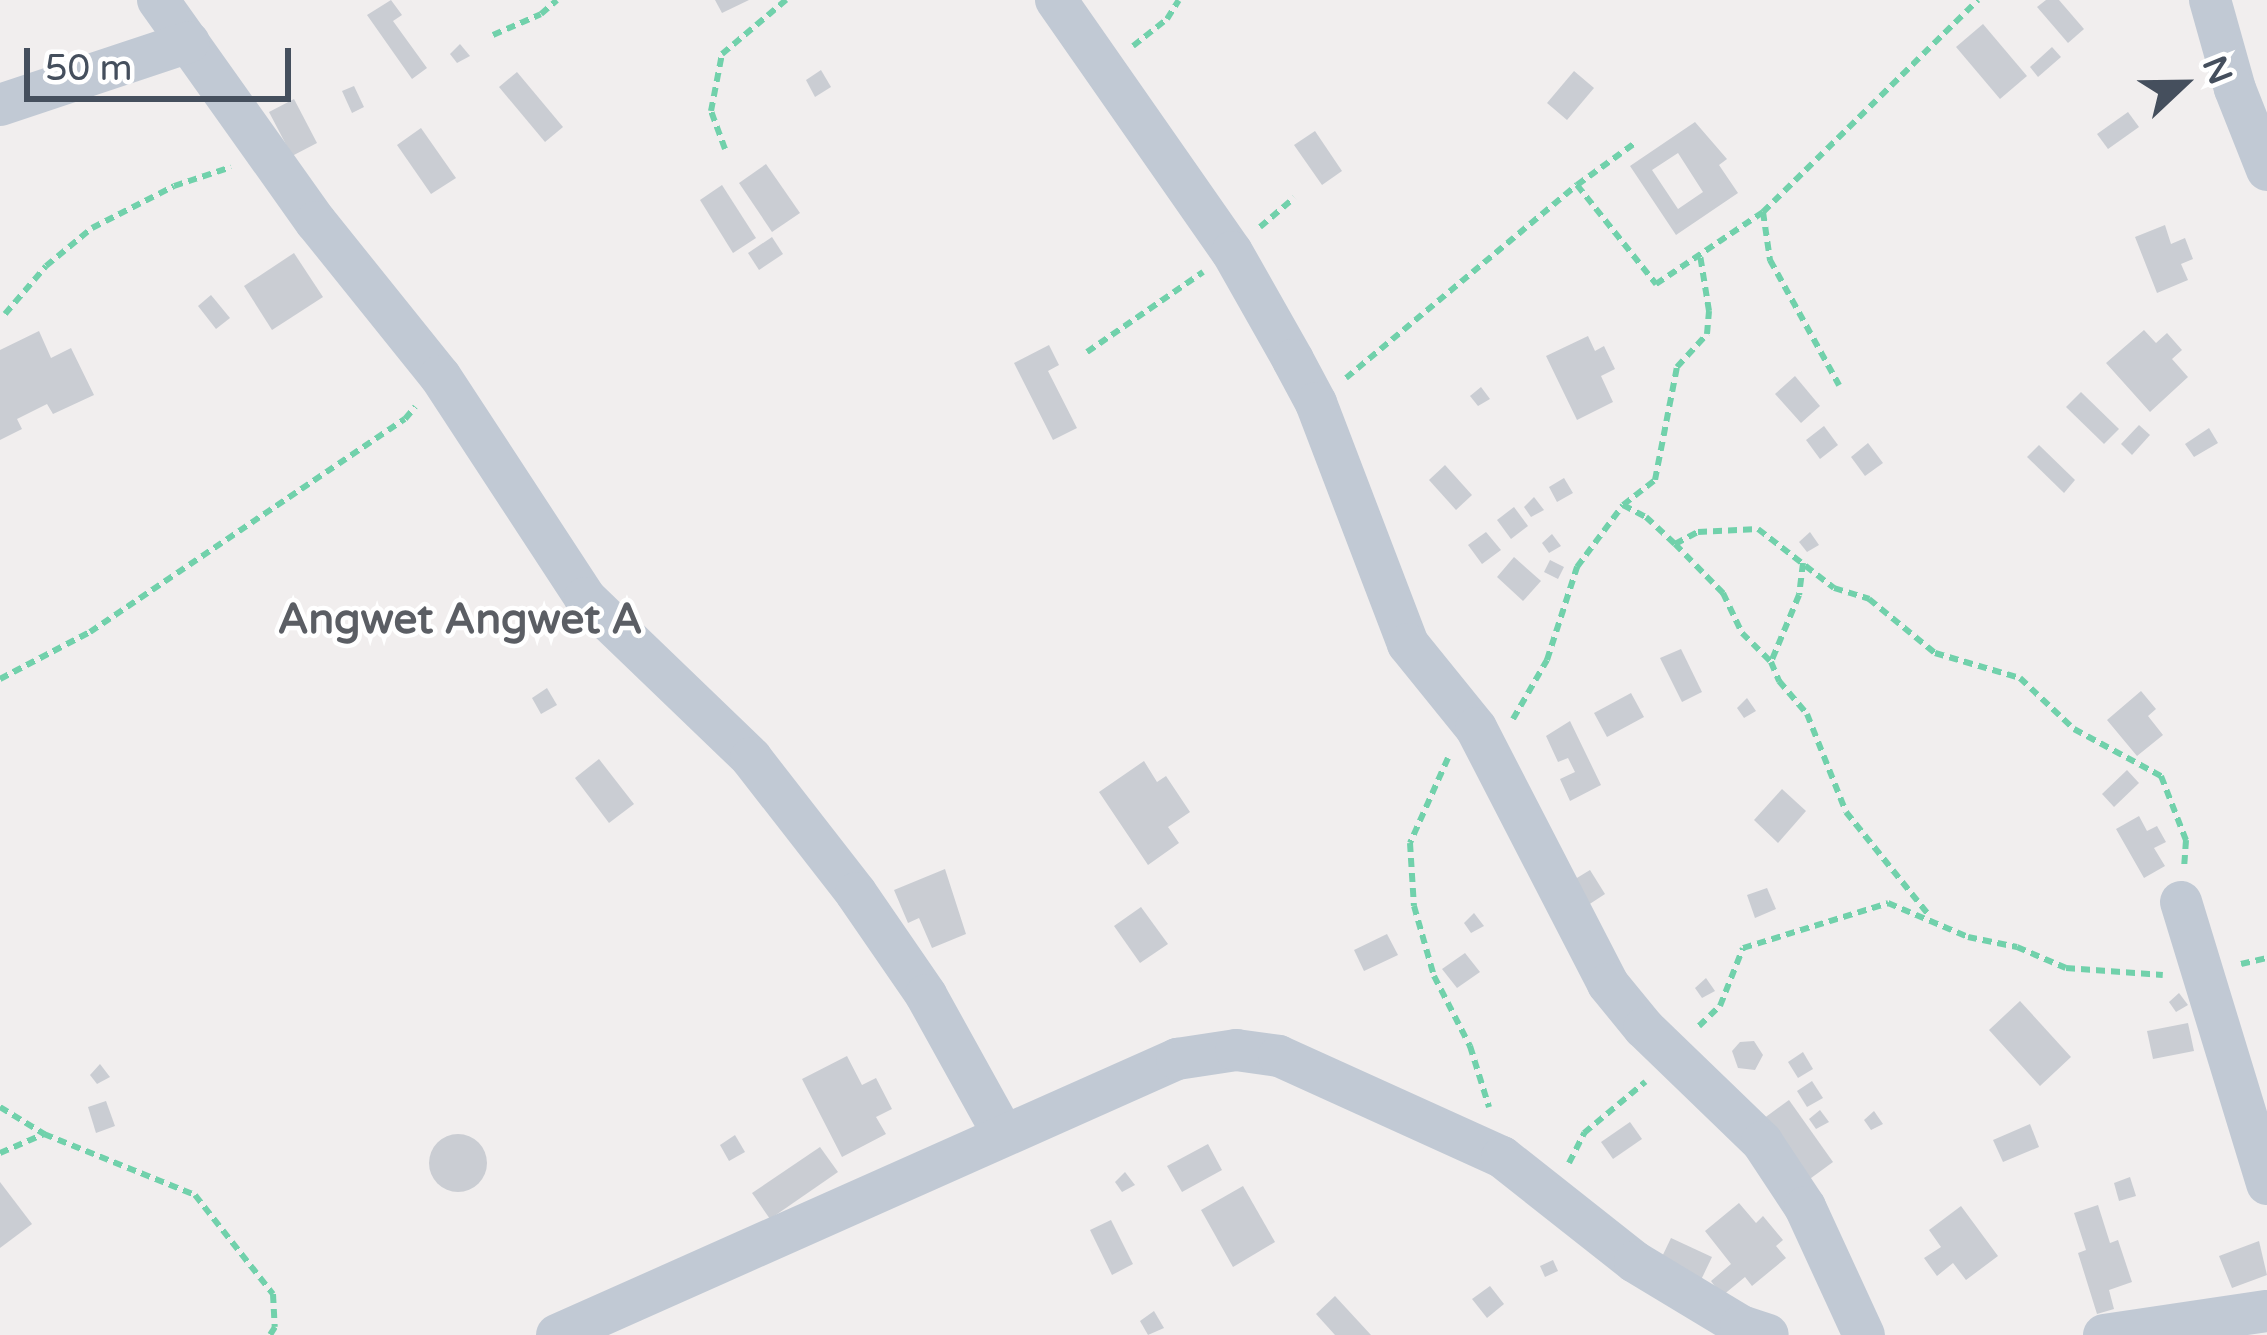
<!DOCTYPE html>
<html>
<head>
<meta charset="utf-8">
<style>
  body { margin:0 }
  #map { position:relative; width:2267px; height:1335px; overflow:hidden; background:#f1eeee; font-family:"Varela Round",sans-serif }
  div>[style] { position:absolute }
  .building>* { inset:0; background:#cacdd3 }
  .round { border-radius:50% }
  .path>* { height:6px; margin-top:-3px; transform-origin:0; background:repeating-linear-gradient(90deg,#71d1ab 0 9px,transparent 0 15px) }
  .minor>* { height:42px; margin:-21px; padding:0 21px; transform-origin:21px; border-radius:21px; background:#c1c9d4 }
  span { translate:-50% -50%; white-space:nowrap; text-align:center; line-height:1.15; -webkit-text-stroke:9px #fff; paint-order:stroke }
  .quarter-label { font-size:42px; color:#5b5e64; font-weight:700 }
  .north { position:absolute; left:2123px; top:24px; width:120px; height:120px; -webkit-text-stroke:9px #fff; paint-order:stroke; rotate:68deg; font-size:33px; font-weight:700; line-height:48px; text-align:center; color:#454f5d }
  .north::after { content:''; display:block; margin:auto; width:42px; height:54px; background:#454f5d; clip-path:polygon(50% 0,100% 100%,50% 72%,0 100%) }
  .scale { position:absolute; left:24px; top:48px; width:267px; height:54px; box-sizing:border-box; border:6px solid #454f5d; border-top:0; padding-left:15px; font-size:36px; line-height:42px; white-space:nowrap; color:#454f5d; -webkit-text-stroke:9px #fff; paint-order:stroke }
</style>
</head>
<body>
<div id="map">
  <div class="building">
    <i style="clip-path:polygon(391px 0,402px 15px,393px 21px,427px 68px,412px 79px,367px 15px)"></i>
    <i style="clip-path:polygon(715px 0,749px 0,722px 13px)"></i>
    <i style="clip-path:polygon(2046px 0,2059px 0,2084px 29px,2068px 43px,2037px 7px)"></i>
    <i style="clip-path:polygon(1983px 24px,2027px 76px,2000px 99px,1956px 47px)"></i>
    <i style="clip-path:polygon(460px 44px,470px 56px,457px 63px,450px 54px)"></i>
    <i style="clip-path:polygon(2052px 47px,2061px 57px,2038px 77px,2030px 67px)"></i>
    <i style="clip-path:polygon(821px 70px,831px 87px,815px 97px,806px 80px)"></i>
    <i style="clip-path:polygon(1574px 71px,1594px 88px,1567px 120px,1547px 103px)"></i>
    <i style="clip-path:polygon(517px 72px,563px 127px,545px 142px,499px 87px)"></i>
    <i style="clip-path:polygon(354px 86px,364px 107px,352px 113px,342px 91px)"></i>
    <i style="clip-path:polygon(294px 99px,317px 143px,292px 156px,269px 112px)"></i>
    <i style="clip-path:polygon(2128px 112px,2139px 127px,2108px 149px,2097px 134px)"></i>
    <i style="clip-path:polygon(evenodd,1695px 122px,1727px 159px,1719px 165px,1738px 193px,1676px 235px,1630px 166px,1695px 122px,1678px 153px,1703px 192px,1678px 209px,1652px 170px,1678px 153px)"></i>
    <i style="clip-path:polygon(421px 128px,456px 178px,431px 194px,397px 145px)"></i>
    <i style="clip-path:polygon(1315px 131px,1342px 171px,1322px 185px,1294px 145px)"></i>
    <i style="clip-path:polygon(766px 164px,800px 213px,772px 232px,739px 183px)"></i>
    <i style="clip-path:polygon(722px 185px,756px 238px,733px 253px,700px 200px)"></i>
    <i style="clip-path:polygon(2165px 225px,2171px 244px,2185px 238px,2193px 259px,2181px 264px,2188px 280px,2157px 293px,2135px 237px)"></i>
    <i style="clip-path:polygon(772px 237px,783px 254px,759px 270px,748px 253px)"></i>
    <i style="clip-path:polygon(294px 253px,323px 297px,272px 330px,244px 286px)"></i>
    <i style="clip-path:polygon(211px 295px,230px 318px,216px 329px,198px 306px)"></i>
    <i style="clip-path:polygon(2144px 330px,2156px 343px,2167px 333px,2182px 350px,2172px 359px,2188px 377px,2150px 412px,2106px 363px)"></i>
    <i style="clip-path:polygon(39px 331px,51px 358px,71px 348px,94px 395px,53px 414px,47px 404px,17px 419px,22px 429px,0 440px,0 350px)"></i>
    <i style="clip-path:polygon(1588px 336px,1595px 351px,1604px 346px,1615px 369px,1601px 376px,1613px 402px,1577px 420px,1546px 356px)"></i>
    <i style="clip-path:polygon(1049px 345px,1059px 365px,1048px 371px,1077px 428px,1053px 440px,1014px 363px)"></i>
    <i style="clip-path:polygon(1795px 376px,1820px 406px,1801px 423px,1775px 394px)"></i>
    <i style="clip-path:polygon(1481px 387px,1490px 399px,1478px 406px,1470px 396px)"></i>
    <i style="clip-path:polygon(2081px 392px,2119px 429px,2104px 444px,2066px 407px)"></i>
    <i style="clip-path:polygon(2139px 425px,2150px 435px,2132px 455px,2121px 444px)"></i>
    <i style="clip-path:polygon(1824px 426px,1838px 445px,1820px 459px,1806px 440px)"></i>
    <i style="clip-path:polygon(2209px 428px,2218px 443px,2194px 457px,2185px 444px)"></i>
    <i style="clip-path:polygon(1868px 443px,1883px 463px,1865px 476px,1851px 457px)"></i>
    <i style="clip-path:polygon(2039px 445px,2075px 480px,2064px 493px,2027px 457px)"></i>
    <i style="clip-path:polygon(1445px 465px,1472px 495px,1456px 510px,1429px 480px)"></i>
    <i style="clip-path:polygon(1564px 478px,1573px 493px,1557px 502px,1549px 487px)"></i>
    <i style="clip-path:polygon(1534px 497px,1544px 510px,1531px 517px,1524px 507px)"></i>
    <i style="clip-path:polygon(1514px 507px,1528px 526px,1511px 539px,1497px 520px)"></i>
    <i style="clip-path:polygon(1486px 532px,1501px 550px,1482px 564px,1468px 545px)"></i>
    <i style="clip-path:polygon(1810px 532px,1819px 545px,1807px 552px,1799px 542px)"></i>
    <i style="clip-path:polygon(1552px 534px,1561px 546px,1549px 553px,1542px 543px)"></i>
    <i style="clip-path:polygon(1514px 557px,1541px 581px,1523px 601px,1497px 577px)"></i>
    <i style="clip-path:polygon(1550px 560px,1564px 567px,1558px 579px,1544px 572px)"></i>
    <i style="clip-path:polygon(1681px 649px,1702px 692px,1682px 702px,1660px 658px)"></i>
    <i style="clip-path:polygon(547px 688px,557px 705px,541px 714px,532px 698px)"></i>
    <i style="clip-path:polygon(2141px 691px,2156px 709px,2148px 716px,2163px 735px,2137px 756px,2107px 720px)"></i>
    <i style="clip-path:polygon(1631px 693px,1644px 717px,1607px 737px,1594px 713px)"></i>
    <i style="clip-path:polygon(1747px 698px,1756px 711px,1744px 718px,1737px 708px)"></i>
    <i style="clip-path:polygon(1570px 721px,1601px 785px,1570px 801px,1560px 779px,1575px 772px,1568px 758px,1558px 762px,1546px 736px)"></i>
    <i style="clip-path:polygon(599px 759px,634px 804px,609px 823px,575px 778px)"></i>
    <i style="clip-path:polygon(1144px 761px,1157px 782px,1166px 776px,1190px 812px,1168px 827px,1179px 843px,1148px 865px,1099px 792px)"></i>
    <i style="clip-path:polygon(2127px 770px,2139px 783px,2114px 807px,2102px 794px)"></i>
    <i style="clip-path:polygon(1782px 789px,1806px 811px,1778px 843px,1754px 820px)"></i>
    <i style="clip-path:polygon(2139px 816px,2147px 831px,2157px 826px,2166px 842px,2154px 848px,2165px 866px,2144px 878px,2116px 829px)"></i>
    <i style="clip-path:polygon(945px 869px,966px 934px,932px 948px,919px 918px,908px 923px,894px 890px)"></i>
    <i style="clip-path:polygon(1590px 870px,1605px 894px,1582px 909px,1567px 884px)"></i>
    <i style="clip-path:polygon(1767px 888px,1776px 909px,1755px 918px,1747px 895px)"></i>
    <i style="clip-path:polygon(1141px 907px,1168px 944px,1140px 963px,1114px 926px)"></i>
    <i style="clip-path:polygon(1474px 913px,1484px 926px,1471px 933px,1464px 923px)"></i>
    <i style="clip-path:polygon(1387px 934px,1398px 955px,1364px 971px,1354px 950px)"></i>
    <i style="clip-path:polygon(1465px 953px,1480px 972px,1457px 988px,1442px 969px)"></i>
    <i style="clip-path:polygon(1706px 978px,1715px 991px,1702px 998px,1695px 988px)"></i>
    <i style="clip-path:polygon(2179px 993px,2188px 1005px,2176px 1012px,2169px 1002px)"></i>
    <i style="clip-path:polygon(2020px 1001px,2071px 1057px,2040px 1086px,1989px 1030px)"></i>
    <i style="clip-path:polygon(2188px 1023px,2194px 1051px,2153px 1059px,2147px 1031px)"></i>
    <i style="clip-path:polygon(1754px 1041px,1763px 1055px,1755px 1070px,1738px 1068px,1732px 1051px,1740px 1042px)"></i>
    <i style="clip-path:polygon(1803px 1052px,1813px 1069px,1798px 1078px,1788px 1062px)"></i>
    <i style="clip-path:polygon(847px 1056px,862px 1085px,876px 1078px,892px 1109px,876px 1117px,886px 1134px,842px 1157px,802px 1079px)"></i>
    <i style="clip-path:polygon(100px 1064px,110px 1077px,97px 1084px,90px 1075px)"></i>
    <i style="clip-path:polygon(1812px 1081px,1823px 1098px,1807px 1107px,1797px 1091px)"></i>
    <i style="clip-path:polygon(1789px 1100px,1833px 1162px,1807px 1181px,1763px 1119px)"></i>
    <i style="clip-path:polygon(106px 1101px,115px 1126px,96px 1133px,88px 1107px)"></i>
    <i style="clip-path:polygon(1820px 1110px,1829px 1122px,1816px 1129px,1809px 1119px)"></i>
    <i style="clip-path:polygon(1874px 1111px,1883px 1124px,1871px 1130px,1864px 1120px)"></i>
    <i style="clip-path:polygon(1630px 1122px,1642px 1139px,1613px 1159px,1601px 1142px)"></i>
    <i style="clip-path:polygon(2030px 1124px,2039px 1147px,2003px 1162px,1993px 1140px)"></i>
    <i class="round" style="left:429px;top:1134px;width:58px;height:58px"></i>
    <i style="clip-path:polygon(735px 1135px,745px 1152px,729px 1161px,720px 1145px)"></i>
    <i style="clip-path:polygon(1208px 1144px,1222px 1170px,1182px 1192px,1167px 1166px)"></i>
    <i style="clip-path:polygon(820px 1147px,838px 1172px,770px 1219px,752px 1193px)"></i>
    <i style="clip-path:polygon(1125px 1172px,1135px 1185px,1122px 1192px,1115px 1182px)"></i>
    <i style="clip-path:polygon(2130px 1177px,2136px 1196px,2119px 1201px,2114px 1183px)"></i>
    <i style="clip-path:polygon(0 1182px,32px 1224px,0 1248px)"></i>
    <i style="clip-path:polygon(1243px 1186px,1275px 1242px,1233px 1267px,1201px 1210px)"></i>
    <i style="clip-path:polygon(1739px 1203px,1756px 1223px,1763px 1216px,1783px 1240px,1776px 1246px,1786px 1258px,1752px 1286px,1745px 1277px,1722px 1296px,1711px 1281px,1731px 1264px,1705px 1231px)"></i>
    <i style="clip-path:polygon(2098px 1205px,2110px 1243px,2118px 1240px,2132px 1282px,2109px 1290px,2114px 1309px,2097px 1314px,2078px 1253px,2086px 1250px,2074px 1213px)"></i>
    <i style="clip-path:polygon(1961px 1206px,1998px 1256px,1966px 1280px,1953px 1263px,1937px 1276px,1924px 1258px,1941px 1247px,1929px 1230px)"></i>
    <i style="clip-path:polygon(1111px 1220px,1133px 1264px,1112px 1275px,1090px 1230px)"></i>
    <i style="clip-path:polygon(1671px 1238px,1712px 1257px,1700px 1282px,1659px 1263px)"></i>
    <i style="clip-path:polygon(2259px 1241px,2267px 1275px,2232px 1288px,2219px 1256px)"></i>
    <i style="clip-path:polygon(1553px 1260px,1558px 1271px,1545px 1277px,1540px 1266px)"></i>
    <i style="clip-path:polygon(1490px 1286px,1504px 1304px,1487px 1318px,1472px 1299px)"></i>
    <i style="clip-path:polygon(1335px 1296px,1371px 1335px,1335px 1335px,1316px 1314px)"></i>
    <i style="clip-path:polygon(1154px 1311px,1164px 1328px,1148px 1335px,1140px 1321px)"></i>
  </div>
  <div class="path">
    <i style="left:493px;top:35px;width:52px;rotate:-23.6deg"></i>
    <i style="left:541px;top:14px;width:21px;rotate:-41deg"></i>
    <i style="left:1133px;top:46px;width:43px;rotate:-38.5deg"></i>
    <i style="left:1167px;top:19px;width:22px;rotate:-58deg"></i>
    <i style="left:725px;top:149px;width:40px;rotate:-110.2deg"></i>
    <i style="left:711px;top:111px;width:58px;rotate:-79.1deg"></i>
    <i style="left:722px;top:54px;width:84px;rotate:-40.2deg"></i>
    <i style="left:1577px;top:185px;width:72px;rotate:-35.9deg"></i>
    <i style="left:1763px;top:212px;width:49px;rotate:81.7deg"></i>
    <i style="left:1770px;top:260px;width:143px;rotate:61.1deg"></i>
    <i style="left:1260px;top:227px;width:45px;rotate:-40.5deg"></i>
    <i style="left:5px;top:314px;width:63px;rotate:-49.5deg"></i>
    <i style="left:46px;top:266px;width:60px;rotate:-39.6deg"></i>
    <i style="left:92px;top:228px;width:92px;rotate:-27.1deg"></i>
    <i style="left:174px;top:186px;width:60px;rotate:-18.4deg"></i>
    <i style="left:1087px;top:352px;width:141px;rotate:-34.6deg"></i>
    <i style="left:1346px;top:378px;width:301px;rotate:-39.9deg"></i>
    <i style="left:1577px;top:185px;width:127px;rotate:51.4deg"></i>
    <i style="left:1656px;top:284px;width:129px;rotate:-33.9deg"></i>
    <i style="left:1763px;top:212px;width:302px;rotate:-44.6deg"></i>
    <i style="left:1623px;top:505px;width:41px;rotate:-38deg"></i>
    <i style="left:1655px;top:480px;width:115px;rotate:-79deg"></i>
    <i style="left:1677px;top:367px;width:45px;rotate:-47.7deg"></i>
    <i style="left:1707px;top:334px;width:23px;rotate:-85deg"></i>
    <i style="left:1709px;top:311px;width:57px;rotate:-99.1deg"></i>
    <i style="left:1675px;top:544px;width:69px;rotate:45.6deg"></i>
    <i style="left:1723px;top:593px;width:44px;rotate:64.6deg"></i>
    <i style="left:1742px;top:633px;width:41px;rotate:45deg"></i>
    <i style="left:1803px;top:563px;width:32px;rotate:97deg"></i>
    <i style="left:1799px;top:595px;width:73px;rotate:112.7deg"></i>
    <i style="left:1771px;top:662px;width:21px;rotate:67deg"></i>
    <i style="left:1779px;top:681px;width:43px;rotate:49.7deg"></i>
    <i style="left:1807px;top:714px;width:105px;rotate:68.3deg"></i>
    <i style="left:1846px;top:812px;width:131px;rotate:51.2deg"></i>
    <i style="left:0;top:679px;width:102px;rotate:-27.6deg"></i>
    <i style="left:90px;top:632px;width:380px;rotate:-34.1deg"></i>
    <i style="left:405px;top:419px;width:16px;rotate:-50deg"></i>
    <i style="left:1513px;top:719px;width:68px;rotate:-60deg"></i>
    <i style="left:1547px;top:660px;width:98px;rotate:-72.1deg"></i>
    <i style="left:1577px;top:567px;width:77px;rotate:-53.4deg"></i>
    <i style="left:1623px;top:505px;width:26px;rotate:28deg"></i>
    <i style="left:1646px;top:517px;width:40px;rotate:43deg"></i>
    <i style="left:1675px;top:544px;width:26px;rotate:-28deg"></i>
    <i style="left:1698px;top:532px;width:60px;rotate:-2.9deg"></i>
    <i style="left:1758px;top:529px;width:96px;rotate:37.8deg"></i>
    <i style="left:1834px;top:588px;width:37px;rotate:17deg"></i>
    <i style="left:1869px;top:599px;width:85px;rotate:39.3deg"></i>
    <i style="left:1935px;top:653px;width:89px;rotate:16.4deg"></i>
    <i style="left:2020px;top:678px;width:74px;rotate:43.4deg"></i>
    <i style="left:2074px;top:729px;width:99px;rotate:28.4deg"></i>
    <i style="left:2161px;top:776px;width:69px;rotate:68.7deg"></i>
    <i style="left:2186px;top:840px;width:26px;rotate:94deg"></i>
    <i style="left:1448px;top:758px;width:93px;rotate:114.1deg"></i>
    <i style="left:1410px;top:843px;width:63px;rotate:86.4deg"></i>
    <i style="left:1414px;top:906px;width:73px;rotate:74.1deg"></i>
    <i style="left:1434px;top:976px;width:79px;rotate:62.8deg"></i>
    <i style="left:1470px;top:1046px;width:64px;rotate:72.7deg"></i>
    <i style="left:2241px;top:964px;width:27px;rotate:-13deg"></i>
    <i style="left:1699px;top:1026px;width:29px;rotate:-44deg"></i>
    <i style="left:1720px;top:1006px;width:62px;rotate:-68.4deg"></i>
    <i style="left:1743px;top:948px;width:152px;rotate:-17.2deg"></i>
    <i style="left:1888px;top:903px;width:87px;rotate:23deg"></i>
    <i style="left:1968px;top:937px;width:50px;rotate:11.5deg"></i>
    <i style="left:2017px;top:947px;width:53px;rotate:23.2deg"></i>
    <i style="left:2066px;top:968px;width:97px;rotate:4.1deg"></i>
    <i style="left:0;top:1107px;width:52px;rotate:31.5deg"></i>
    <i style="left:44px;top:1134px;width:163px;rotate:22deg"></i>
    <i style="left:195px;top:1195px;width:126px;rotate:51.8deg"></i>
    <i style="left:273px;top:1294px;width:33px;rotate:87deg"></i>
    <i style="left:275px;top:1327px;width:9px;rotate:122deg"></i>
    <i style="left:0;top:1153px;width:48px;rotate:-23.4deg"></i>
    <i style="left:1569px;top:1163px;width:34px;rotate:-63deg"></i>
    <i style="left:1584px;top:1133px;width:80px;rotate:-39.9deg"></i>
  </div>
  <div class="minor">
    <i style="left:158px;top:0;width:272px;rotate:54.6deg"></i>
    <i style="left:316px;top:222px;width:198px;rotate:51.2deg"></i>
    <i style="left:440px;top:376px;width:265px;rotate:56.8deg"></i>
    <i style="left:585px;top:598px;width:231px;rotate:43.9deg"></i>
    <i style="left:751px;top:758px;width:171px;rotate:52.1deg"></i>
    <i style="left:856px;top:893px;width:124px;rotate:55.5deg"></i>
    <i style="left:926px;top:995px;width:159px;rotate:61deg"></i>
    <i style="left:1056px;top:0;width:307px;rotate:55.1deg"></i>
    <i style="left:1232px;top:252px;width:124px;rotate:60.5deg"></i>
    <i style="left:1293px;top:360px;width:49px;rotate:61.9deg"></i>
    <i style="left:1316px;top:403px;width:258px;rotate:69.1deg"></i>
    <i style="left:1408px;top:644px;width:108px;rotate:51deg"></i>
    <i style="left:1476px;top:728px;width:288px;rotate:62.7deg"></i>
    <i style="left:1608px;top:984px;width:57px;rotate:50.7deg"></i>
    <i style="left:1644px;top:1028px;width:164px;rotate:44deg"></i>
    <i style="left:1762px;top:1142px;width:78px;rotate:56.5deg"></i>
    <i style="left:1805px;top:1207px;width:141px;rotate:65.3deg"></i>
    <i style="left:2210px;top:0;width:92px;rotate:74.3deg"></i>
    <i style="left:2235px;top:89px;width:87px;rotate:68.4deg"></i>
    <i style="left:0;top:105px;width:199px;rotate:-18.4deg"></i>
    <i style="left:2181px;top:902px;width:295px;rotate:73deg"></i>
    <i style="left:557px;top:1335px;width:679px;rotate:-24deg"></i>
    <i style="left:1177px;top:1059px;width:60px;rotate:-8.7deg"></i>
    <i style="left:1236px;top:1050px;width:43px;rotate:7.9deg"></i>
    <i style="left:1279px;top:1056px;width:245px;rotate:24.4deg"></i>
    <i style="left:1502px;top:1157px;width:169px;rotate:38.3deg"></i>
    <i style="left:1635px;top:1262px;width:124px;rotate:31.1deg"></i>
    <i style="left:1741px;top:1326px;width:28px;rotate:18deg"></i>
    <i style="left:2104px;top:1335px;width:165px;rotate:-8.4deg"></i>
  </div>
  <div class="quarter-label">
    <span style="left:460px;top:620px">Angwet Angwet A</span>
  </div>
  <div class="north">N</div>
  <div class="scale">50 m</div>
</div>
</body>
</html>
